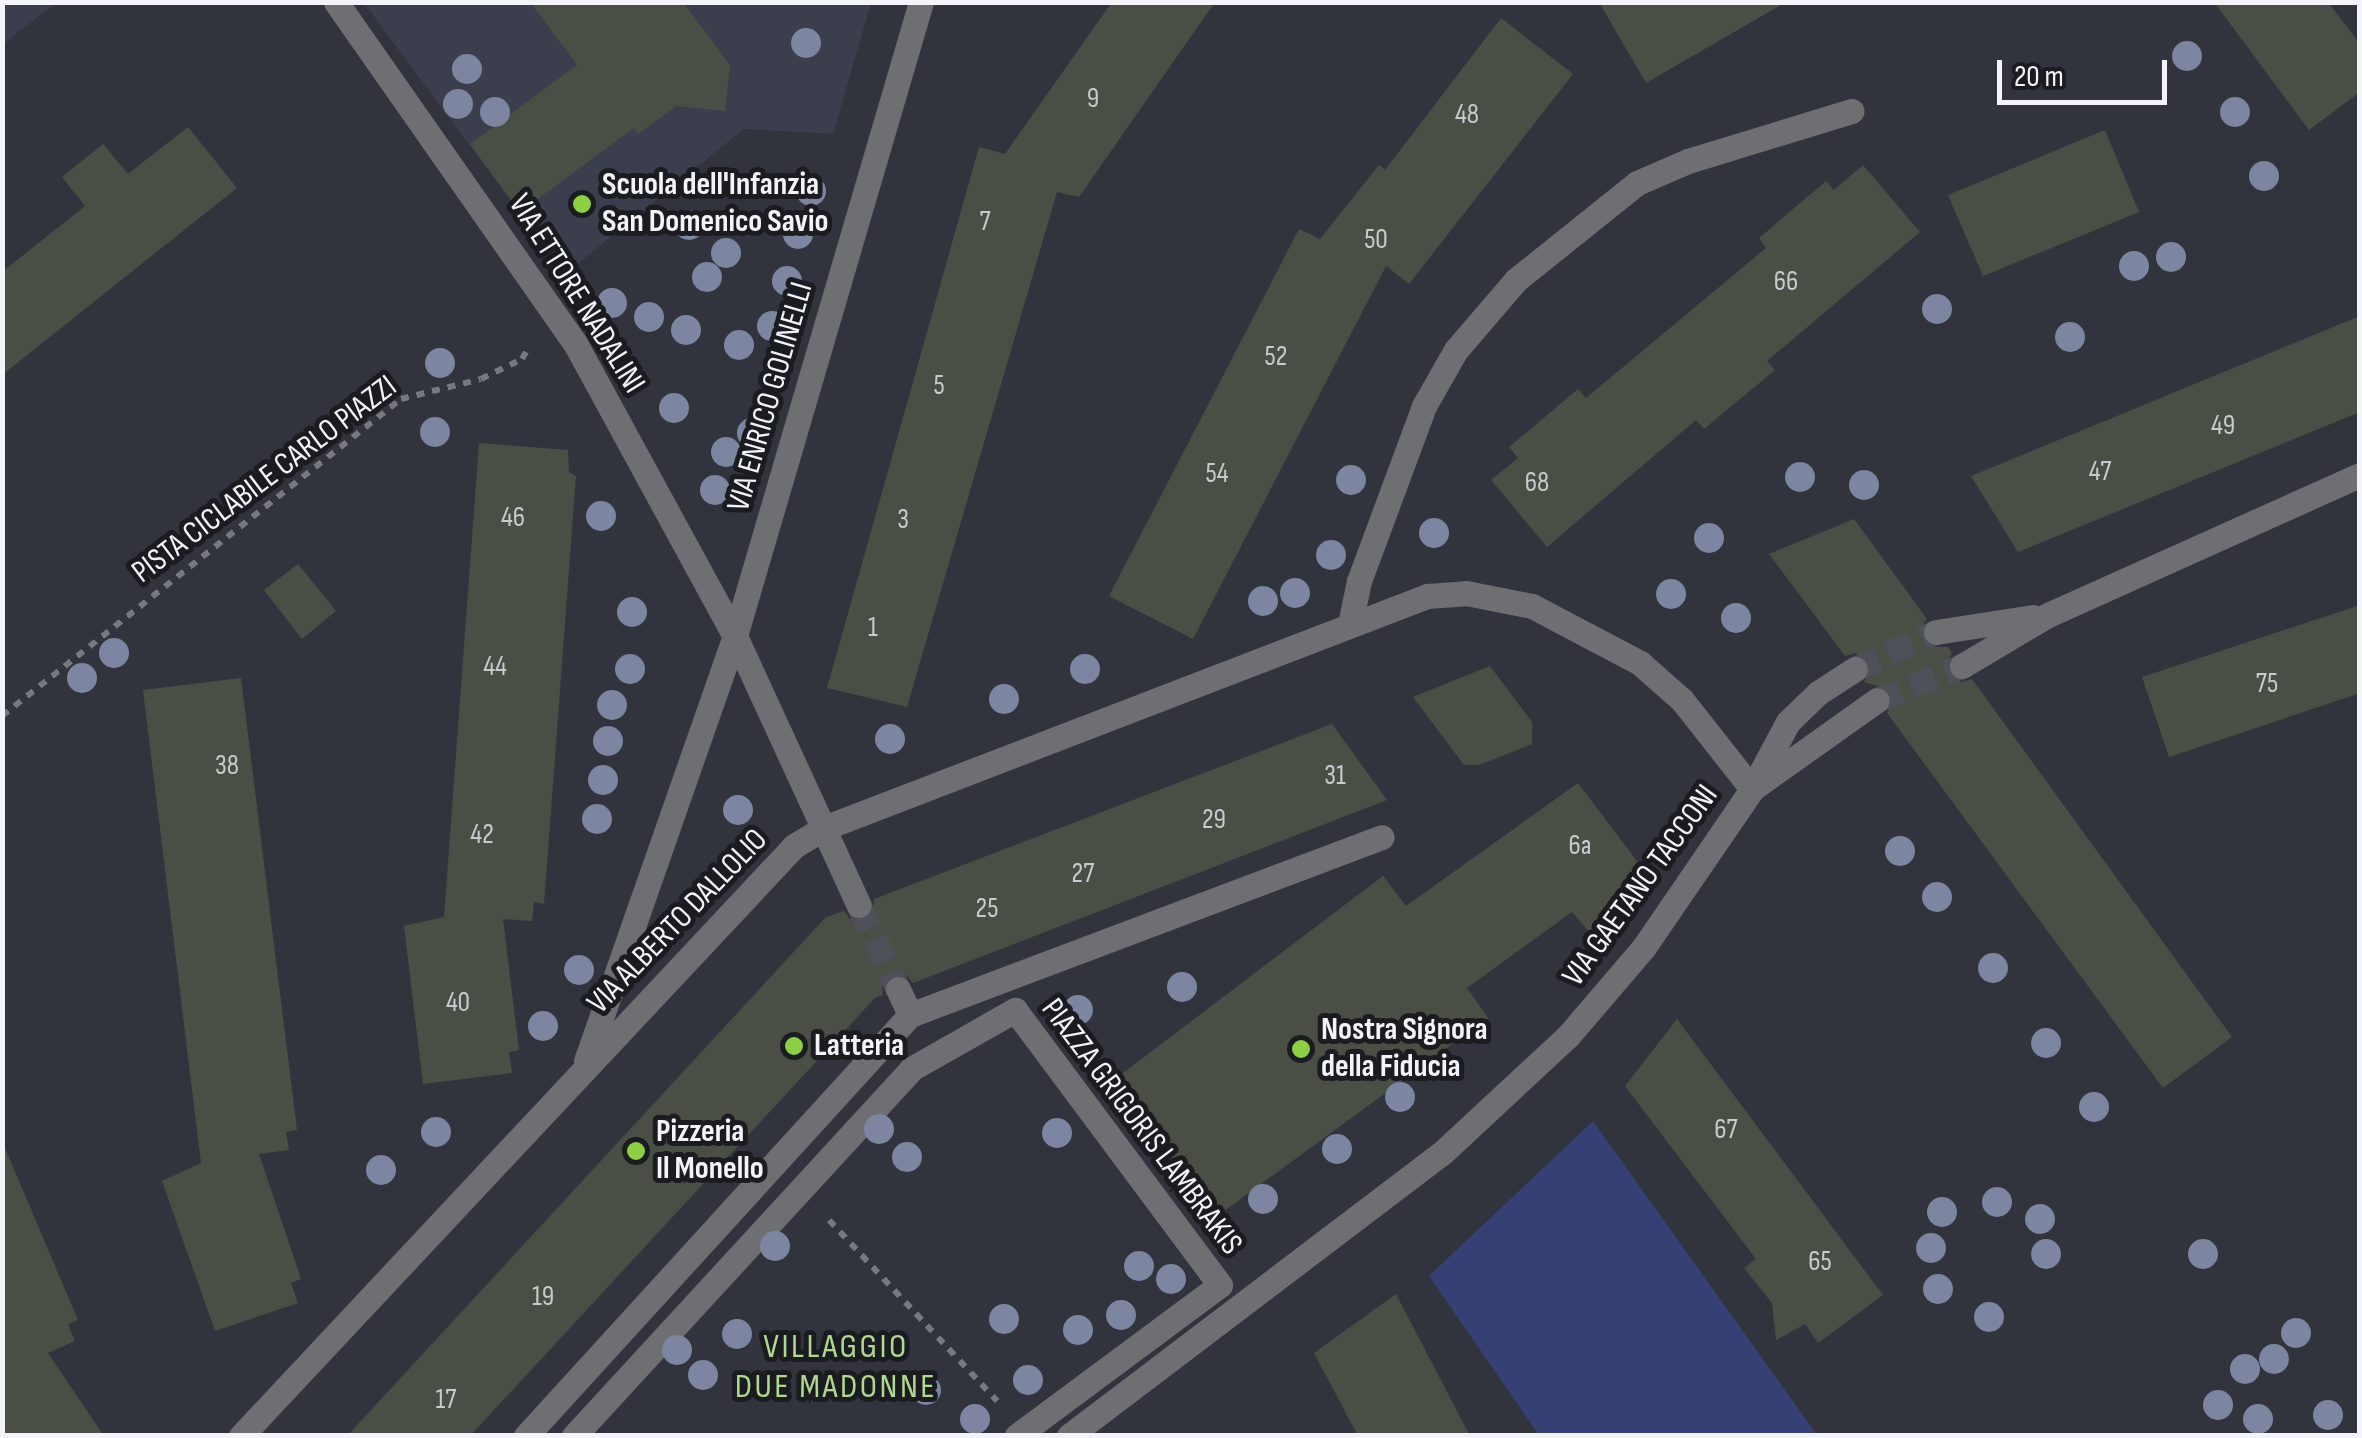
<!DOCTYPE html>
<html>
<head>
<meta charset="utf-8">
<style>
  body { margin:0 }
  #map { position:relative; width:2362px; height:1438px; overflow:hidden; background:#31343d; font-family:"Sofia Sans Condensed",sans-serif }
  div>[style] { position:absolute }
  .built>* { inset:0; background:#3a3e4d }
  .green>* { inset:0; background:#364075 }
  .building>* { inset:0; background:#4a4f45 }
  .street-tunnel>* { height:25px; margin-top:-12.5px; transform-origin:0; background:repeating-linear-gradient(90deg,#4e5159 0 25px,transparent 0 37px) }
  .path>* { height:6px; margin-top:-3px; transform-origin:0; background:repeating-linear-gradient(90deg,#777981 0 8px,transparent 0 16px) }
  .lane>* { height:25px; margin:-12.5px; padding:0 12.5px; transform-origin:12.5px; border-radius:12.5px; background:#6d6f73 }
  .street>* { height:25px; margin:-12.5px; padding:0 12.5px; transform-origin:12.5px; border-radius:12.5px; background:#6d6f73 }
  .trees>* { width:30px; height:30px; margin:-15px; border-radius:50%; background:#7d85a1 }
  .dots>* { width:28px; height:28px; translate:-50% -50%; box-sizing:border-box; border:5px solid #1a1c20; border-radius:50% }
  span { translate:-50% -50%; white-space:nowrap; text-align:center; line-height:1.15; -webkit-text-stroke:10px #1a1c20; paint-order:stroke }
  .number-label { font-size:28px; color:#c8cbcd }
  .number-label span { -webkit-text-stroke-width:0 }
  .poi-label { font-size:32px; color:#f2f4fa; font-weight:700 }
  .left { translate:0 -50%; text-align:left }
  .street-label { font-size:32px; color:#f2f4fa }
  .neighbourhood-label { font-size:35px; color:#b2d792; letter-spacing:2.5px }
  .frame { position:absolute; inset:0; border:5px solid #f2f4fa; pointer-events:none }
  .scale { position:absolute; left:1997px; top:60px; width:170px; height:45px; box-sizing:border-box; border:5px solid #f2f4fa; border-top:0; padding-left:12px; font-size:30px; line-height:35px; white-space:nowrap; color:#f2f4fa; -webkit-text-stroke:8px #1a1c20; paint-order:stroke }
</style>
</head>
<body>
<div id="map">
  <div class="built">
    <i style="clip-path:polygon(3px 2px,56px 2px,56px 3px,3px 44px)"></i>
    <i style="clip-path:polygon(364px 3px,871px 3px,833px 134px,744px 129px,565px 274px)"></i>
  </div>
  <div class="green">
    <i style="clip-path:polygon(1593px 1121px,1817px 1435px,1539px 1435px,1429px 1276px)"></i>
  </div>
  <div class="building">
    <i style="clip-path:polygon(530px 2px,683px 2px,730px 65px,725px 111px,676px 106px,638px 134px,634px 128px,520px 212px,470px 144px,577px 65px)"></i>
    <i style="clip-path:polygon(1112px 2px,1215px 2px,1079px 197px,1057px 192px,907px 707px,827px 688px,979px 147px,1005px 154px)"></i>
    <i style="clip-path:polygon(1599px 2px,1786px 2px,1646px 83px)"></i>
    <i style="clip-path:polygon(2214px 2px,2328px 2px,2360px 44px,2360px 92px,2309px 130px)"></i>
    <i style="clip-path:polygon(1501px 18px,1573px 74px,1409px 284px,1386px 266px,1193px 639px,1109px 596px,1299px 229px,1320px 239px,1379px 165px,1385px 170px)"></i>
    <i style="clip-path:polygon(188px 127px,237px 188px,2px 375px,2px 272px,85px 206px,62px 177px,103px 144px,128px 174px)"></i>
    <i style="clip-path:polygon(2105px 130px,2139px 212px,1983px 276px,1948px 195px)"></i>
    <i style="clip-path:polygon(1863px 165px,1920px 232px,1767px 361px,1775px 370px,1704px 429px,1696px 420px,1547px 547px,1491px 480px,1518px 458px,1509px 447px,1578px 389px,1586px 398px,1766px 248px,1759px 238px,1826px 181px,1834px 190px)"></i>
    <i style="clip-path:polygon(2360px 316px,2360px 412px,2018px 552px,1971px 476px)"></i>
    <i style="clip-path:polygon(479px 443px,568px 450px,569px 472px,576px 476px,544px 904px,534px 902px,532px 921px,503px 919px,519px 1050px,509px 1052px,512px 1073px,423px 1084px,404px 926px,444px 917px)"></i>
    <i style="clip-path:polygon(1854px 519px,1927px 619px,1921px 627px,1923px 641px,1931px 647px,1948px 647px,1952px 653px,1946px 665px,1949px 675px,1961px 682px,1972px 679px,2232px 1037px,2163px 1088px,1887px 713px,1893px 699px,1890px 690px,1864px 682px,1871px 669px,1868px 659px,1855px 653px,1845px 656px,1769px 554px)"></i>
    <i style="clip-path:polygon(298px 564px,336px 611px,302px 639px,264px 590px)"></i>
    <i style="clip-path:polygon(2360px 605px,2360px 693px,2169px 757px,2142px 677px)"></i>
    <i style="clip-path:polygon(1490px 666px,1532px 722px,1532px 744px,1479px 765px,1464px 765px,1413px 697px)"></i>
    <i style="clip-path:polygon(241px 678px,297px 1130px,286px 1132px,289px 1150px,259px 1154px,301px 1279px,291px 1283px,298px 1303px,215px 1331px,162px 1181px,201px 1163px,143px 690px)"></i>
    <i style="clip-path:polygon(1332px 724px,1387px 800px,913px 983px,906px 975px,890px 975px,882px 987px,883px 995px,875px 998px,470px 1436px,347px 1436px,826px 917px,844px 911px,850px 919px,865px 920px,873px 914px,874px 899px)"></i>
    <i style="clip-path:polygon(1578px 783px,1640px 865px,1590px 933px,1572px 912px,1467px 988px,1488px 1018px,1216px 1217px,1115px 1079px,1383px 876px,1406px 906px)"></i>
    <i style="clip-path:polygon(1677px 1019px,1883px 1295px,1818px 1343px,1805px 1324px,1776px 1340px,1772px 1303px,1744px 1268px,1756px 1259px,1625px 1086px)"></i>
    <i style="clip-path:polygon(2px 1141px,78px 1320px,68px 1324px,75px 1341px,48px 1353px,104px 1436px,2px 1436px)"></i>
    <i style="clip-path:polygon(1396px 1294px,1470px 1436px,1358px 1436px,1314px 1353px)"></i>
  </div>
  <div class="street-tunnel">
    <i style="left:1855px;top:669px;width:89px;rotate:-24.6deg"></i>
    <i style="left:1877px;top:700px;width:92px;rotate:-21.8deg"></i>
    <i style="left:859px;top:905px;width:93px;rotate:65.1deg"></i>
  </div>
  <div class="path">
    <i style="left:2px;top:716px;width:510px;rotate:-38.47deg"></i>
    <i style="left:401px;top:399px;width:82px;rotate:-14deg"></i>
    <i style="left:481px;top:379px;width:46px;rotate:-26deg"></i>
    <i style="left:522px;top:359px;width:13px;rotate:-61deg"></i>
    <i style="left:829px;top:1220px;width:247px;rotate:47.1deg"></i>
  </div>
  <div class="lane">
    <i style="left:1350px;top:624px;width:44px;rotate:-78.2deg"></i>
    <i style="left:1359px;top:581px;width:187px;rotate:-69.6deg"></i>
    <i style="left:1424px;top:406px;width:64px;rotate:-60.3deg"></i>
    <i style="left:1456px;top:350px;width:92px;rotate:-49.4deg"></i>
    <i style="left:1516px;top:280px;width:155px;rotate:-38.7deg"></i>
    <i style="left:1637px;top:183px;width:56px;rotate:-23.3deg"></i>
    <i style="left:1688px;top:161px;width:171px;rotate:-17deg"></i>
  </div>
  <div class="street">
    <i style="left:336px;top:2px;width:416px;rotate:55deg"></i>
    <i style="left:575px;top:343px;width:334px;rotate:61.4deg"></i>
    <i style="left:735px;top:636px;width:296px;rotate:65.3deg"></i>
    <i style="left:1936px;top:632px;width:98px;rotate:-8.8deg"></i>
    <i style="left:1962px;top:666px;width:100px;rotate:-30.7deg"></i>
    <i style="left:2048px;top:615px;width:342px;rotate:-24.2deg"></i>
    <i style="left:1756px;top:786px;width:148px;rotate:-35.4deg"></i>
    <i style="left:898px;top:989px;width:29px;rotate:65deg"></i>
    <i style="left:586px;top:1061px;width:450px;rotate:-70.7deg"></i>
    <i style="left:735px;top:636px;width:661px;rotate:-73.65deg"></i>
    <i style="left:241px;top:1436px;width:809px;rotate:-46.85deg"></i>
    <i style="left:794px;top:846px;width:35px;rotate:-31deg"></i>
    <i style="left:824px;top:828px;width:646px;rotate:-21.04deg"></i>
    <i style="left:1427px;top:596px;width:39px;rotate:-4deg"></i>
    <i style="left:1466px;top:593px;width:67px;rotate:11.1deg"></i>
    <i style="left:1532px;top:606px;width:122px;rotate:27.8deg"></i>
    <i style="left:1640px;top:663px;width:56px;rotate:41.4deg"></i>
    <i style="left:1682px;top:700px;width:113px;rotate:51.8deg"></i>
    <i style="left:526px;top:1436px;width:570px;rotate:-47.63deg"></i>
    <i style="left:910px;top:1015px;width:504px;rotate:-20.66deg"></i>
    <i style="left:574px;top:1436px;width:498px;rotate:-47.4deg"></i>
    <i style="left:911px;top:1069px;width:120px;rotate:-29.6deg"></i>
    <i style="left:1015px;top:1010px;width:343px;rotate:53.3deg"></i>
    <i style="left:1220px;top:1285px;width:253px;rotate:143.4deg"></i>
    <i style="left:1069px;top:1436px;width:468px;rotate:-37.2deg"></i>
    <i style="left:1442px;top:1153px;width:172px;rotate:-42.9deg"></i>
    <i style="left:1568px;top:1036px;width:117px;rotate:-49.5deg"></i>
    <i style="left:1644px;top:947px;width:191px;rotate:-55.6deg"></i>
    <i style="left:1752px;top:789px;width:76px;rotate:-61.8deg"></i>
    <i style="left:1788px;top:722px;width:42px;rotate:-44deg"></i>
    <i style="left:1818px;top:693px;width:44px;rotate:-33deg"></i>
  </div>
  <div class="trees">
    <i style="left:806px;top:43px"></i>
    <i style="left:2187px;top:56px"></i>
    <i style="left:467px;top:69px"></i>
    <i style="left:458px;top:104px"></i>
    <i style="left:495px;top:112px"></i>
    <i style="left:2235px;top:112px"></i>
    <i style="left:2264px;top:176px"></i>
    <i style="left:811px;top:191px"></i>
    <i style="left:689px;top:225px"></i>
    <i style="left:798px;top:234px"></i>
    <i style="left:726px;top:253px"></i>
    <i style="left:2171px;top:257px"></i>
    <i style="left:2134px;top:266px"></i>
    <i style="left:707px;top:277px"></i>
    <i style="left:787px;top:281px"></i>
    <i style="left:612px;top:303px"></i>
    <i style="left:1937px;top:309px"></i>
    <i style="left:649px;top:317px"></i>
    <i style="left:772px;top:326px"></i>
    <i style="left:686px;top:330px"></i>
    <i style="left:2070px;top:337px"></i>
    <i style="left:739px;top:345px"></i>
    <i style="left:440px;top:363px"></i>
    <i style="left:674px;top:408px"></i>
    <i style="left:435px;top:432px"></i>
    <i style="left:752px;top:433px"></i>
    <i style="left:726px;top:452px"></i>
    <i style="left:1800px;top:477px"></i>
    <i style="left:1351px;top:480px"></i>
    <i style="left:1864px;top:485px"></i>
    <i style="left:715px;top:490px"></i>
    <i style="left:601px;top:516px"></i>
    <i style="left:1434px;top:533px"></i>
    <i style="left:1709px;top:538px"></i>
    <i style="left:1331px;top:555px"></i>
    <i style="left:1295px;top:593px"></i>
    <i style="left:1671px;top:594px"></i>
    <i style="left:1263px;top:601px"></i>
    <i style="left:632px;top:612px"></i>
    <i style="left:1736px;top:618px"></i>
    <i style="left:114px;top:653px"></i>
    <i style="left:630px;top:669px"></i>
    <i style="left:1085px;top:669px"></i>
    <i style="left:82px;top:678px"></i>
    <i style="left:1004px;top:699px"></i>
    <i style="left:612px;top:705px"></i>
    <i style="left:890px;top:739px"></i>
    <i style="left:608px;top:741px"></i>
    <i style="left:603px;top:780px"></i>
    <i style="left:738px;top:810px"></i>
    <i style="left:597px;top:819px"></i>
    <i style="left:1900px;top:851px"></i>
    <i style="left:1937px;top:897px"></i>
    <i style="left:1993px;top:968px"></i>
    <i style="left:579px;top:970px"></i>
    <i style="left:1182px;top:987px"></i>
    <i style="left:1078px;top:1010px"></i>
    <i style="left:543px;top:1026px"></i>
    <i style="left:2046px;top:1043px"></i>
    <i style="left:1400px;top:1097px"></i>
    <i style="left:2094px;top:1107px"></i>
    <i style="left:879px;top:1129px"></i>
    <i style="left:436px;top:1132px"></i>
    <i style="left:1057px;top:1133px"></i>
    <i style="left:1337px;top:1149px"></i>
    <i style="left:907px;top:1157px"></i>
    <i style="left:381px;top:1170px"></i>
    <i style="left:1263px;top:1199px"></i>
    <i style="left:1997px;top:1202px"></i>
    <i style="left:1942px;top:1212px"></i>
    <i style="left:2040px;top:1219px"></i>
    <i style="left:775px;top:1246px"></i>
    <i style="left:1931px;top:1248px"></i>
    <i style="left:2046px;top:1254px"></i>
    <i style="left:2203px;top:1254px"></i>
    <i style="left:1139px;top:1266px"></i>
    <i style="left:1171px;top:1279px"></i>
    <i style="left:1938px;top:1289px"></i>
    <i style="left:1121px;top:1315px"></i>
    <i style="left:1989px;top:1317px"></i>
    <i style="left:1004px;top:1319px"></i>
    <i style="left:1078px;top:1330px"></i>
    <i style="left:2296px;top:1333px"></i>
    <i style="left:737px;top:1334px"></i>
    <i style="left:677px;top:1350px"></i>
    <i style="left:2274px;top:1359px"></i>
    <i style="left:2245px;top:1369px"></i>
    <i style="left:703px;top:1375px"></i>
    <i style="left:1028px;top:1380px"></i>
    <i style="left:926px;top:1390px"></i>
    <i style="left:2218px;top:1405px"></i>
    <i style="left:2328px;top:1415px"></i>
    <i style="left:975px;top:1419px"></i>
    <i style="left:2258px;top:1419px"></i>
  </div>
  <div class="dots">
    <i style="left:582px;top:204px;background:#8dce44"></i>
    <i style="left:794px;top:1046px;background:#8dce44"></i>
    <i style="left:1301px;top:1049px;background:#8dce44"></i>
    <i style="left:636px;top:1151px;background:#8dce44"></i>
  </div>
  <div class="number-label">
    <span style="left:1093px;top:99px">9</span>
    <span style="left:1467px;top:115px">48</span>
    <span style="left:985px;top:222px">7</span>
    <span style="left:1376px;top:240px">50</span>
    <span style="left:1786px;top:282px">66</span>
    <span style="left:1276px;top:357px">52</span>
    <span style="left:939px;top:386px">5</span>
    <span style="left:2223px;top:426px">49</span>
    <span style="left:2100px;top:472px">47</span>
    <span style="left:1217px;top:474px">54</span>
    <span style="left:1537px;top:483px">68</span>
    <span style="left:513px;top:518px">46</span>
    <span style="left:903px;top:520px">3</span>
    <span style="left:873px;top:628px">1</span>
    <span style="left:495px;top:667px">44</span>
    <span style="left:2267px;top:684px">75</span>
    <span style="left:227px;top:766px">38</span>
    <span style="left:1335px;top:776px">31</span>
    <span style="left:1214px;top:820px">29</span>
    <span style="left:482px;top:835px">42</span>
    <span style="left:1580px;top:846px">6a</span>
    <span style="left:1083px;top:874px">27</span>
    <span style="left:987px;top:909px">25</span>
    <span style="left:458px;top:1003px">40</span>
    <span style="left:1726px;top:1130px">67</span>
    <span style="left:1820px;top:1262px">65</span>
    <span style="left:543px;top:1297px">19</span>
    <span style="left:446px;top:1400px">17</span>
  </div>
  <div class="poi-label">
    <span class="left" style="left:602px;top:204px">Scuola dell'Infanzia<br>San Domenico Savio</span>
    <span class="left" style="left:1321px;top:1049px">Nostra Signora<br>della Fiducia</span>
    <span class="left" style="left:814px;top:1046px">Latteria</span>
    <span class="left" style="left:656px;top:1151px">Pizzeria<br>Il Monello</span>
  </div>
  <div class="street-label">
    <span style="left:576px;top:294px;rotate:58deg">VIA ETTORE NADALINI</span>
    <span style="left:771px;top:397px;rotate:-74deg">VIA ENRICO GOLINELLI</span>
    <span style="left:265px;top:480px;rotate:-37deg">PISTA CICLABILE CARLO PIAZZI</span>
    <span style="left:1641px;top:886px;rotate:-54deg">VIA GAETANO TACCONI</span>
    <span style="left:678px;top:922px;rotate:-46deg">VIA ALBERTO DALLOLIO</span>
    <span style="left:1141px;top:1127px;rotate:53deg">PIAZZA GRIGORIS LAMBRAKIS</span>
  </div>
  <div class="neighbourhood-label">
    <span style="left:836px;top:1367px">VILLAGGIO<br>DUE MADONNE</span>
  </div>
  <div class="frame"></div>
  <div class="scale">20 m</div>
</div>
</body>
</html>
